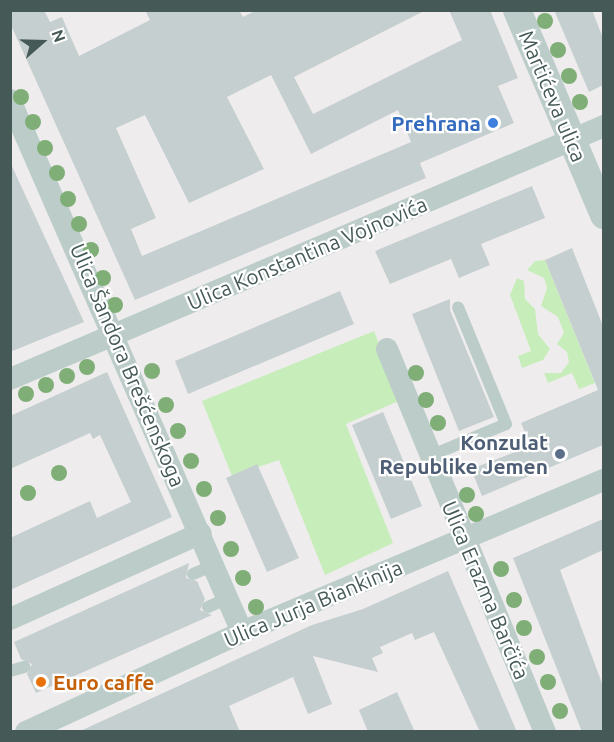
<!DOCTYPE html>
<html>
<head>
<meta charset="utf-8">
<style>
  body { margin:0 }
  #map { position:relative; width:614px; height:742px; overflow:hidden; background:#efecee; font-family:Ubuntu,sans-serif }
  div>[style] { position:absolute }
  .green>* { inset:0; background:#c7eeba }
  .building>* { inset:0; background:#c6cfcf }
  .service>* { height:12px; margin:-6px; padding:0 6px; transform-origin:6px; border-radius:6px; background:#bbccc9 }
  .minor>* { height:22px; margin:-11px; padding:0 11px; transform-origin:11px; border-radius:11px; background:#bbccc9 }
  .tertiary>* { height:28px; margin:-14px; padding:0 14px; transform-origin:14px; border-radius:14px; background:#bbccc9 }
  .trees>* { width:16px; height:16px; margin:-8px; border-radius:50%; background:#7fae77 }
  .dots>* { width:16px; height:16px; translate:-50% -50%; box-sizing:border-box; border:3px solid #fff; border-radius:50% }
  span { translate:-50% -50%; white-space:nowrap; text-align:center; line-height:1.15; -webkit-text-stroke:4.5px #fff; paint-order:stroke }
  .street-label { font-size:21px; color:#455a57 }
  .shop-label { font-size:21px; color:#366cbe; font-weight:700 }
  .right { translate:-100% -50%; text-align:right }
  .service-label { font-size:21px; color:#4e5e75; font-weight:700 }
  .food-label { font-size:21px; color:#c56008; font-weight:700 }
  .left { translate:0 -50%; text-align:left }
  .frame { position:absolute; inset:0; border:12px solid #455a57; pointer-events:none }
  .north { position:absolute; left:12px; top:12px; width:60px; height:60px; -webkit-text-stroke:4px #fff; paint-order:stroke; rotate:70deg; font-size:16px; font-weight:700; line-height:24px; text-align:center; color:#455a57 }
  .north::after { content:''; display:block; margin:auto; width:21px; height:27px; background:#455a57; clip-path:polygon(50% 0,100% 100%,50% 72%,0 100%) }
</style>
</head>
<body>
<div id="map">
  <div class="green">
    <i style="clip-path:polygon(545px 260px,595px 383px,579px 389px,572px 373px,548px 383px,544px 373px,561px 373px,569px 362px,567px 352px,557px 344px,564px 333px,558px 317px,541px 306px,547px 288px,544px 278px,527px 270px,535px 261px)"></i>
    <i style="clip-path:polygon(517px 278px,524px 281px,525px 299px,535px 309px,538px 334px,550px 349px,543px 360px,522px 368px,518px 356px,531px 351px,510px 295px)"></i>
    <i style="clip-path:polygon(374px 331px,401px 400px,346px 424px,393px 543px,325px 575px,279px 460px,232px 476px,202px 401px)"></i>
  </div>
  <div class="building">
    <i style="clip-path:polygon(evenodd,10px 10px,44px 10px,50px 22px,62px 17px,79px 56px,150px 20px,145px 10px,239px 10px,243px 17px,257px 10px,426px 10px,294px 77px,313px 114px,462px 40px,449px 10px,490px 10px,518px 78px,498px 86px,514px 123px,420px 163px,426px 178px,135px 300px,10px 23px,10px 10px,271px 75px,311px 154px,398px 110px,411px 142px,142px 256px,131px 229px,156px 218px,116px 128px,145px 115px,189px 203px,264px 169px,227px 97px,271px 75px)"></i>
    <i style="clip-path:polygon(554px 10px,592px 10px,603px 38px,603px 85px,589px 92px)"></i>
    <i style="clip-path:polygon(10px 162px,84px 322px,10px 352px)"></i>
    <i style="clip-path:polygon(532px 186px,545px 218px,481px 244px,490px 265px,459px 278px,451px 259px,390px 284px,375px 251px)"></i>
    <i style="clip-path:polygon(572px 248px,603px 326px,603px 445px,482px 496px,471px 469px,531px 446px,521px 423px,598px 390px,545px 260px)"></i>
    <i style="clip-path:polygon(340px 291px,354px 324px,188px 394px,175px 361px)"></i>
    <i style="clip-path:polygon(450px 299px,450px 310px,494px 417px,459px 431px,412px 314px)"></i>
    <i style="clip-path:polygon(107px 372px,172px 517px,10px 590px,10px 538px,90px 501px,97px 518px,131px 502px,100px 435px,93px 439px,90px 433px,10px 469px,10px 416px)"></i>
    <i style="clip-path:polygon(383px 412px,422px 506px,391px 519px,352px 425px)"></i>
    <i style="clip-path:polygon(257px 464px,299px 558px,267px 572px,226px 478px)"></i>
    <i style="clip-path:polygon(603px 519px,603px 550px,560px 570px,603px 686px,603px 732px,582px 732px,513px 558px)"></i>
    <i style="clip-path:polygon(189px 563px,186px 578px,197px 581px,205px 599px,200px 610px,212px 615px,36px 693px,27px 674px,32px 664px,21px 659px,14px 642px)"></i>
    <i style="clip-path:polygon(448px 571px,517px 732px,480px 732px,434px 632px,415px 640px,412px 633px,380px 647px,383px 653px,372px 658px,378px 672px,313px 656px,332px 704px,308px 714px,293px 677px,229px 706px,240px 732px,78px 732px,312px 625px,363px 609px)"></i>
    <i style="clip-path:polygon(397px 692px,415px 732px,368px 732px,359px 710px)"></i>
  </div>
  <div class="service">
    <i style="left:430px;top:456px;width:82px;rotate:-22.8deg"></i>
    <i style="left:506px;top:424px;width:126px;rotate:-112.3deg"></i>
    <i style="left:193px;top:574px;width:23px;rotate:-23deg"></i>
    <i style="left:208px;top:607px;width:22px;rotate:-24deg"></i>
    <i style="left:10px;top:671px;width:15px;rotate:-16deg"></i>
  </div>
  <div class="minor">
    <i style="left:10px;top:100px;width:580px;rotate:66.44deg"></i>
    <i style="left:387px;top:349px;width:414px;rotate:67.6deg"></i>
    <i style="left:10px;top:379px;width:646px;rotate:-23.07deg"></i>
    <i style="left:10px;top:619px;width:209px;rotate:-24.2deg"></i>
    <i style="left:26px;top:732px;width:238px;rotate:-24.8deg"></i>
    <i style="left:242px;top:632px;width:393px;rotate:-22.8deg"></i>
  </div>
  <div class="tertiary">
    <i style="left:517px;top:10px;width:223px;rotate:67deg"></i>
  </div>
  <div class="trees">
    <i style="left:545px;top:21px"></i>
    <i style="left:558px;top:50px"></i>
    <i style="left:569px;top:76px"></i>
    <i style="left:21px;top:97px"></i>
    <i style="left:580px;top:102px"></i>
    <i style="left:33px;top:122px"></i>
    <i style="left:45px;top:148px"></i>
    <i style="left:57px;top:173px"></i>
    <i style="left:68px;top:199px"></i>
    <i style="left:79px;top:224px"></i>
    <i style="left:91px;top:250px"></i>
    <i style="left:103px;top:278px"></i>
    <i style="left:115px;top:305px"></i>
    <i style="left:87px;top:367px"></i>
    <i style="left:152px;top:371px"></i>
    <i style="left:416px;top:373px"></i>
    <i style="left:67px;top:376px"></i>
    <i style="left:46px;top:385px"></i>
    <i style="left:26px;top:394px"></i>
    <i style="left:426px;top:400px"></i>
    <i style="left:166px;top:405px"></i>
    <i style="left:438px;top:423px"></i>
    <i style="left:178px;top:431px"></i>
    <i style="left:191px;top:461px"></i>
    <i style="left:59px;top:473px"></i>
    <i style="left:204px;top:489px"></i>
    <i style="left:28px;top:493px"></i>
    <i style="left:467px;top:495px"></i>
    <i style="left:476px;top:514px"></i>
    <i style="left:218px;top:518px"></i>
    <i style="left:231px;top:549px"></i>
    <i style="left:501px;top:569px"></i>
    <i style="left:243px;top:578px"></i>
    <i style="left:514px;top:600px"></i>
    <i style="left:256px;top:607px"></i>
    <i style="left:524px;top:628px"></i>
    <i style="left:537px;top:657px"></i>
    <i style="left:548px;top:682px"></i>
    <i style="left:560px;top:711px"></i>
  </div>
  <div class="dots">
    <i style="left:493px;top:123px;background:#3f7fe0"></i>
    <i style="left:560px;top:454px;background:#5c6f8a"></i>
    <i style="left:41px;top:682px;background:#e8710a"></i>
  </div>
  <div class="street-label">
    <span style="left:553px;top:96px;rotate:67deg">Martićeva ulica</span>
    <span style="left:307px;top:253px;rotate:-23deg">Ulica Konstantina Vojnovića</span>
    <span style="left:128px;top:365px;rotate:67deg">Ulica Šandora Brešćenskoga</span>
    <span style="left:486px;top:590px;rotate:67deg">Ulica Erazma Barčića</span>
    <span style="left:313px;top:603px;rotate:-23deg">Ulica Jurja Biankinija</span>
  </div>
  <div class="shop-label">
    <span class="right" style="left:481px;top:123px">Prehrana</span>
  </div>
  <div class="service-label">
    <span class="right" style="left:548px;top:454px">Konzulat<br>Republike Jemen</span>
  </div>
  <div class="food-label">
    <span class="left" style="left:53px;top:682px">Euro caffe</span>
  </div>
  <div class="frame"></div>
  <div class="north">N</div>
</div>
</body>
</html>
